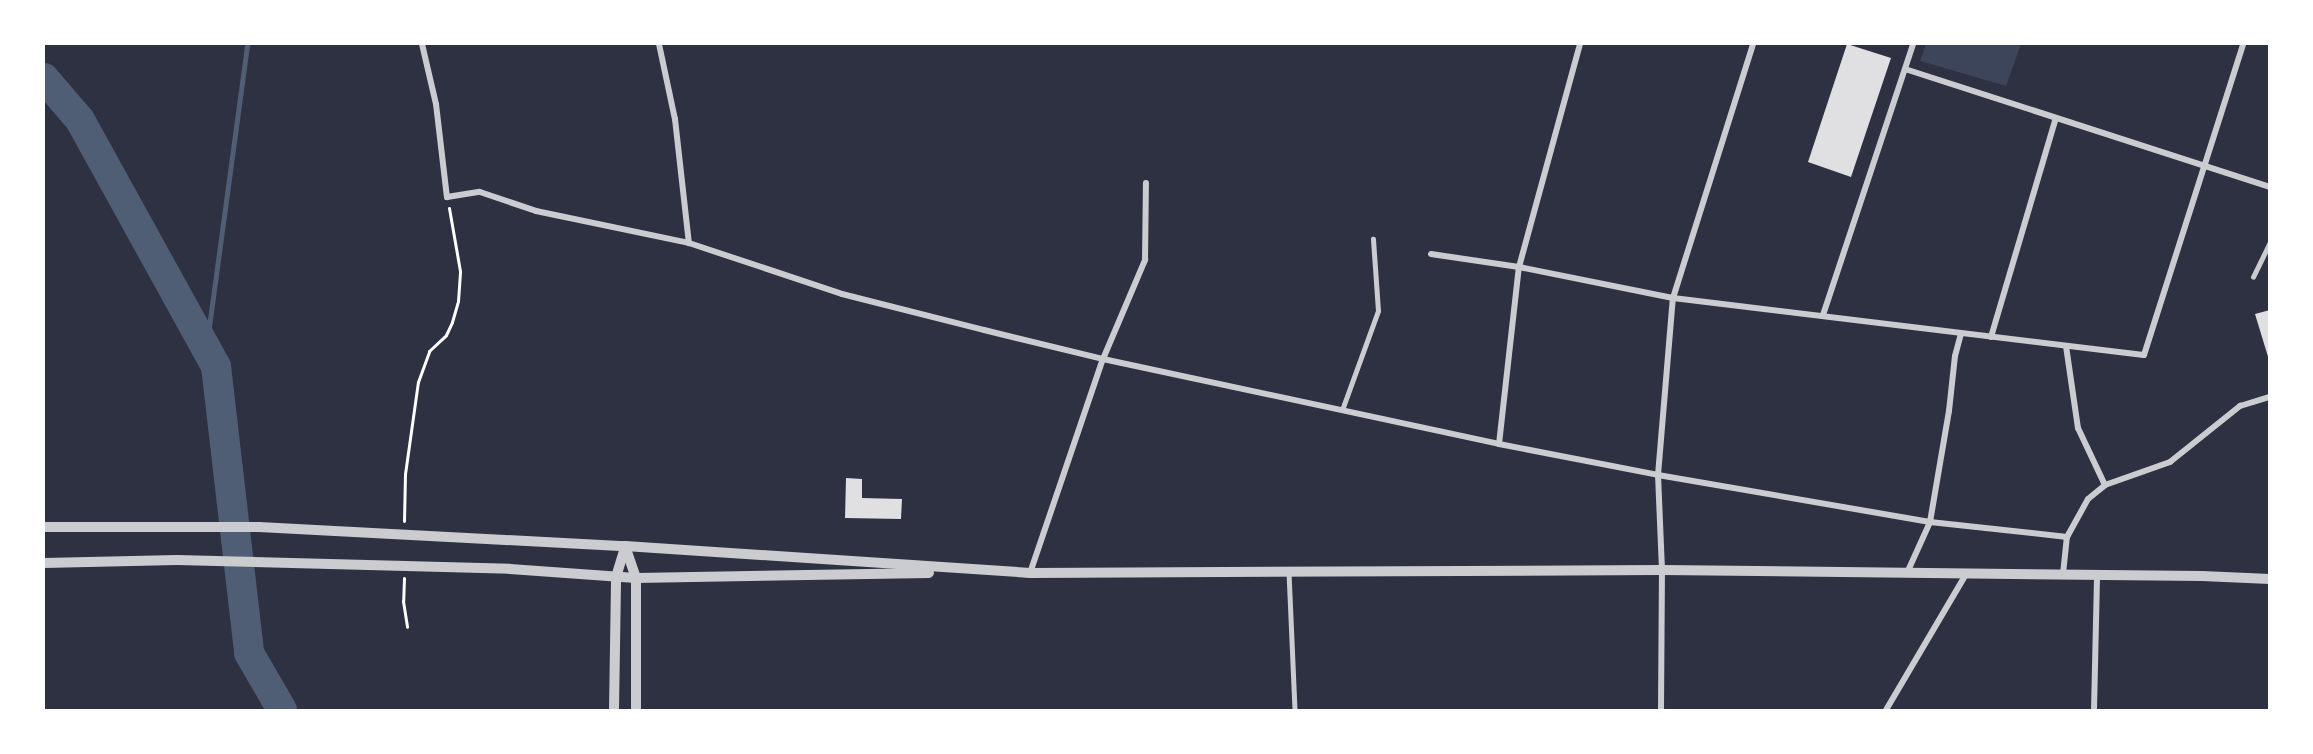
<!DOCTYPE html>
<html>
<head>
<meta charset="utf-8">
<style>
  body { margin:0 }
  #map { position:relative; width:2313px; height:754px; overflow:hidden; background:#2d3142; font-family:Mulish,sans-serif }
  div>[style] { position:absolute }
  .green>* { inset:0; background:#3c4559 }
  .stream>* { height:5px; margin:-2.5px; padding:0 2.5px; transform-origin:2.5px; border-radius:2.5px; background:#4f5d75 }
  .river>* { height:30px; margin:-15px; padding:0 15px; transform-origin:15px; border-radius:15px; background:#4f5d75 }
  .building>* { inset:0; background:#e0e0e3 }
  .path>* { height:3px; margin:-1.5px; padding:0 1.5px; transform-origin:1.5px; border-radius:1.5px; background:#fff }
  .service>* { height:4.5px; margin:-2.25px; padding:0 2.25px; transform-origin:2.25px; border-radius:2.25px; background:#caccd0 }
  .minor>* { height:6px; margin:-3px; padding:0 3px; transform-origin:3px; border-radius:3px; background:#caccd0 }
  .tertiary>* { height:10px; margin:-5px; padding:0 5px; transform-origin:5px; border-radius:5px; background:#caccd0 }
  span { translate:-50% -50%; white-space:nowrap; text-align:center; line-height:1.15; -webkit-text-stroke:4.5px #fff; paint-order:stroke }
  .frame { position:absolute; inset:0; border:45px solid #fff; pointer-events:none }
</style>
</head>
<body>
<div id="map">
  <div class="green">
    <i style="clip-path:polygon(1926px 44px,2021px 44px,2006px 86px,1920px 61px)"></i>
  </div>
  <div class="stream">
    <i style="left:206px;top:349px;width:308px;rotate:-82.3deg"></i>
  </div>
  <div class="river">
    <i style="left:44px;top:78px;width:55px;rotate:49.4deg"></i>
    <i style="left:80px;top:120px;width:281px;rotate:61.1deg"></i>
    <i style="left:216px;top:366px;width:289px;rotate:83.4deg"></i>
    <i style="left:249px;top:653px;width:66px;rotate:59.9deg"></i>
  </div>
  <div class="building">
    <i style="clip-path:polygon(1847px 44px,1891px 58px,1851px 177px,1808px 162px)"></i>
    <i style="clip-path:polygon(2270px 310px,2270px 360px,2269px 360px,2255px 314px)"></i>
    <i style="clip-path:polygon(846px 478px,862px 479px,862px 498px,902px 499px,901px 519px,845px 518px)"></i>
  </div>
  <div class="path">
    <i style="left:404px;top:521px;width:47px;rotate:-88.8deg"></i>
    <i style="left:405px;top:474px;width:93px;rotate:-82deg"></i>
    <i style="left:418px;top:382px;width:33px;rotate:-70deg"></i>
    <i style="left:429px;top:351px;width:23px;rotate:-43deg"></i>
    <i style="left:446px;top:335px;width:14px;rotate:-65deg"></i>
    <i style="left:452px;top:322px;width:22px;rotate:-74deg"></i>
    <i style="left:458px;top:301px;width:30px;rotate:-86deg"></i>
    <i style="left:460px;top:271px;width:64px;rotate:-99.9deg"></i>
    <i style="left:404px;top:578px;width:23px;rotate:92deg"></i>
    <i style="left:403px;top:601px;width:26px;rotate:81deg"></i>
  </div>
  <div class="service">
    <i style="left:2253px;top:277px;width:39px;rotate:-64deg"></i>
    <i style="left:1342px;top:410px;width:105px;rotate:-70deg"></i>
    <i style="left:1378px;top:311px;width:72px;rotate:-94deg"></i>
    <i style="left:1289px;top:572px;width:138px;rotate:87.5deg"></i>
  </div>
  <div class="minor">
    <i style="left:422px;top:44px;width:62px;rotate:76.9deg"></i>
    <i style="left:436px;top:104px;width:94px;rotate:83.3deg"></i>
    <i style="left:447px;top:197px;width:33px;rotate:-9deg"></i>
    <i style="left:480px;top:192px;width:59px;rotate:18.7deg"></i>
    <i style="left:536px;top:211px;width:156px;rotate:11.8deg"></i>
    <i style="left:689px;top:243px;width:161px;rotate:18.4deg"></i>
    <i style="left:842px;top:294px;width:146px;rotate:14.2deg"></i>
    <i style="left:984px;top:330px;width:122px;rotate:13.7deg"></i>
    <i style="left:1103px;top:359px;width:405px;rotate:12.1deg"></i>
    <i style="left:1499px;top:444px;width:162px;rotate:11deg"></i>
    <i style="left:1658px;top:475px;width:276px;rotate:9.8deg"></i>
    <i style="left:1930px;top:522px;width:138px;rotate:6.2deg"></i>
    <i style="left:659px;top:44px;width:77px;rotate:78deg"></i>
    <i style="left:675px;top:119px;width:125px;rotate:83.6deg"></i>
    <i style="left:1905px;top:69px;width:384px;rotate:17.9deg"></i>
    <i style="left:1431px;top:254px;width:89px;rotate:8.4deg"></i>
    <i style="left:1519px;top:267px;width:157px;rotate:11.4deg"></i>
    <i style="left:1673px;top:298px;width:474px;rotate:6.9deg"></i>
    <i style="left:2144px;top:355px;width:326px;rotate:-72.3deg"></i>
    <i style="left:1823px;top:315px;width:286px;rotate:-71.6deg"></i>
    <i style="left:1991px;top:337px;width:228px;rotate:-73.5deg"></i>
    <i style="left:2066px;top:346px;width:83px;rotate:81.7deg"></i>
    <i style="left:2078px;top:428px;width:63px;rotate:64.7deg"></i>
    <i style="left:1499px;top:444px;width:178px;rotate:-83.6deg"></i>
    <i style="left:1519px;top:267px;width:231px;rotate:-74.7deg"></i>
    <i style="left:1030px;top:573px;width:226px;rotate:-71.2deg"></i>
    <i style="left:1103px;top:359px;width:108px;rotate:-67deg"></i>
    <i style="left:1145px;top:260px;width:77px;rotate:-89.3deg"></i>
    <i style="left:1907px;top:573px;width:56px;rotate:-65.7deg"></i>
    <i style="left:1930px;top:522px;width:113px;rotate:-80.3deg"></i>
    <i style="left:1949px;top:411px;width:55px;rotate:-83.8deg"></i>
    <i style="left:1955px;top:356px;width:23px;rotate:-75deg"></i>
    <i style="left:2063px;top:574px;width:37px;rotate:-84deg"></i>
    <i style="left:2067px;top:537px;width:43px;rotate:-61.1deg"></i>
    <i style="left:2088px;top:499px;width:22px;rotate:-39deg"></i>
    <i style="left:2105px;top:485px;width:69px;rotate:-19.5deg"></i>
    <i style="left:2170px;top:462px;width:90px;rotate:-38.7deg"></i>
    <i style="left:2240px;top:406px;width:31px;rotate:-17deg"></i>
    <i style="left:1661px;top:710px;width:140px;rotate:-89.6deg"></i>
    <i style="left:1662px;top:570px;width:95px;rotate:-92.4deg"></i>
    <i style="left:1658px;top:475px;width:178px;rotate:-85.2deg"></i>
    <i style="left:1673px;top:298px;width:266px;rotate:-72.5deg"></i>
    <i style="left:1886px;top:710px;width:158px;rotate:-59.5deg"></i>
    <i style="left:2094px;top:710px;width:135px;rotate:-88.7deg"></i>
  </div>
  <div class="tertiary">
    <i style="left:44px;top:527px;width:215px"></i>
    <i style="left:259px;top:527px;width:366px;rotate:3deg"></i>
    <i style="left:625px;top:546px;width:406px;rotate:3.8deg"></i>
    <i style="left:1030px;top:573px;width:632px;rotate:-0.27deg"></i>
    <i style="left:1662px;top:570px;width:540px;rotate:0.64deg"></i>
    <i style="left:2202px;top:576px;width:68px;rotate:2.5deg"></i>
    <i style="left:625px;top:546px;width:34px;rotate:71deg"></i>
    <i style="left:636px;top:578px;width:132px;rotate:90deg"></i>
    <i style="left:44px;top:563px;width:133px;rotate:-1.3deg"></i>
    <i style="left:177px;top:560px;width:333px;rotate:1.5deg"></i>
    <i style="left:510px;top:569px;width:126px;rotate:4.1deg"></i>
    <i style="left:636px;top:578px;width:293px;rotate:-1deg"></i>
    <i style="left:614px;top:710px;width:133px;rotate:-89.1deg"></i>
    <i style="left:616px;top:577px;width:31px;rotate:-73deg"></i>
  </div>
  <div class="frame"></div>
</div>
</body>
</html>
